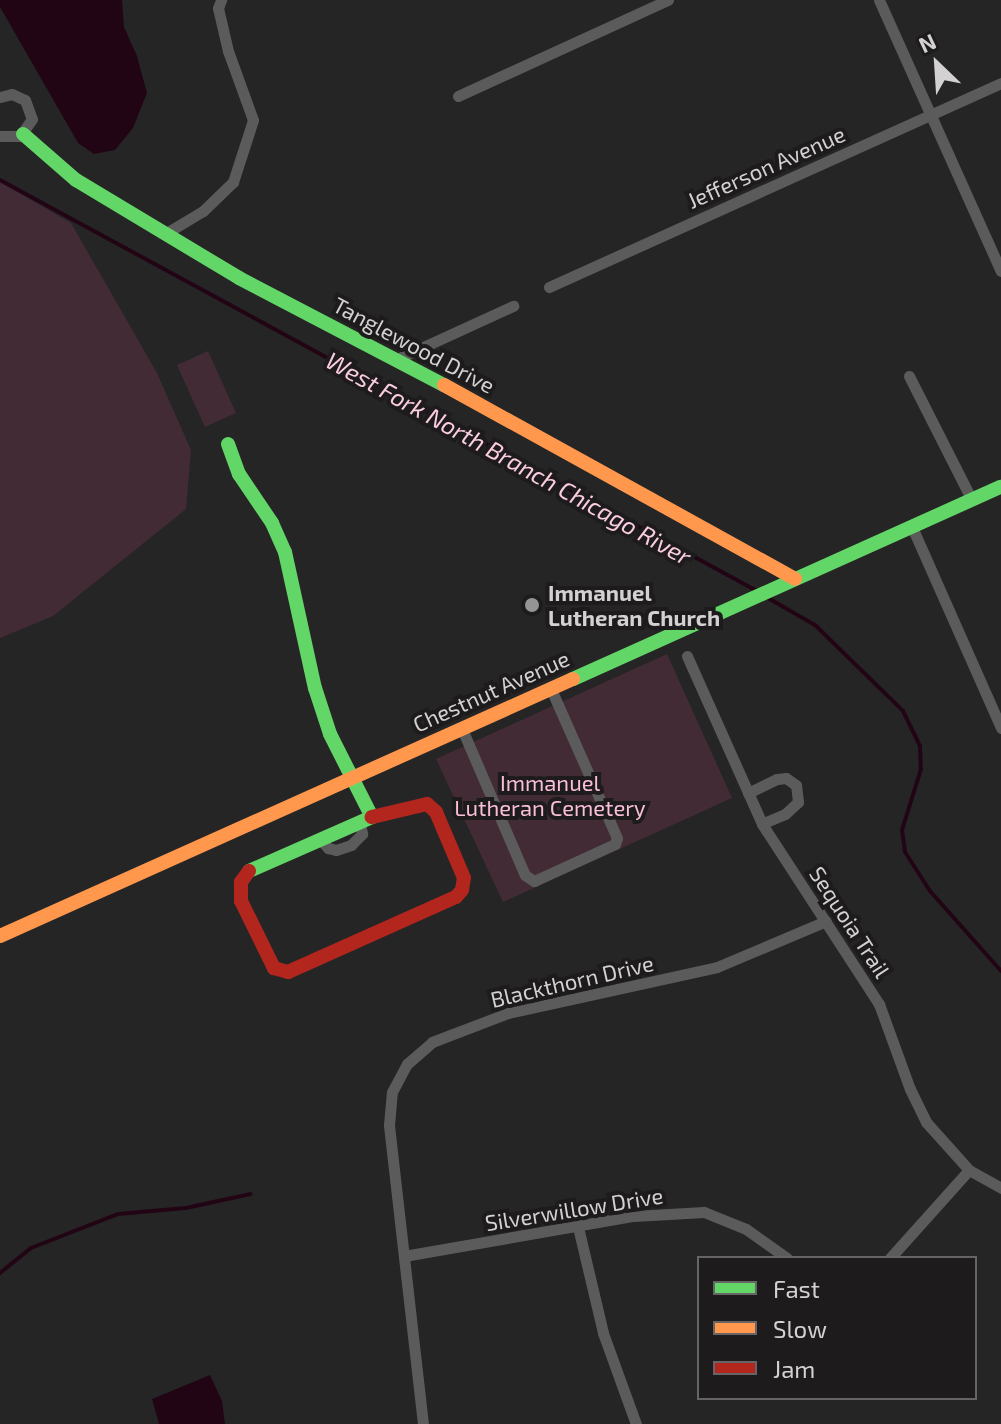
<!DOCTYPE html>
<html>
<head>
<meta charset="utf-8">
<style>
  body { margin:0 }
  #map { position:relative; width:1001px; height:1424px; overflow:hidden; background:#262525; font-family:"Exo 2",sans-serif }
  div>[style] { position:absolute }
  .green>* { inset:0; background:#422b35 }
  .water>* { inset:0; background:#220515 }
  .stream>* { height:4px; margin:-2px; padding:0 2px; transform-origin:2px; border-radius:2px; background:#220515 }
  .street>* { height:11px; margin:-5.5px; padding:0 5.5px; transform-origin:5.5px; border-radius:5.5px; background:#5c5b5b }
  .fast>* { height:14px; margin:-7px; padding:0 7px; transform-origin:7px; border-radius:7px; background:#63d668 }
  .slow>* { height:14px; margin:-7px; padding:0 7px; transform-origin:7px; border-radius:7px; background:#ff974d }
  .jam>* { height:14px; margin:-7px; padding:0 7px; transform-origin:7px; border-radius:7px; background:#b3261e }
  .dots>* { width:22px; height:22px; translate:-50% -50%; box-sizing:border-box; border:4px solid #1d1b1c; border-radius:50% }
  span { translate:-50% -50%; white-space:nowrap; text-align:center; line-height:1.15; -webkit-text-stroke:8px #1d1b1c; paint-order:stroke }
  .street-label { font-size:22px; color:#d3d1d2 }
  .poi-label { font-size:22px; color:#d3d1d2; font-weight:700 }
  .left { translate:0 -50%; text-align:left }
  .park-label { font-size:22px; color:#fabed9 }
  .water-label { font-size:24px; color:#fbcde1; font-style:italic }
  .legend { position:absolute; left:697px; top:1256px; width:280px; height:144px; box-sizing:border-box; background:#1d1b1c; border:2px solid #666465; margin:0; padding:10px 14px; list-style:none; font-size:24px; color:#d3d1d2 }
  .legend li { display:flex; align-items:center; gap:16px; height:40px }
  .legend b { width:40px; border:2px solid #666465 }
  .north { position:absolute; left:897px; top:24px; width:80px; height:80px; -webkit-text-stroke:6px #1d1b1c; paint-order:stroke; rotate:335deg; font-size:22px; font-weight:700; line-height:32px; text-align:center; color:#d3d1d2 }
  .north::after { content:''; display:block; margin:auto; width:28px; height:36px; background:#d3d1d2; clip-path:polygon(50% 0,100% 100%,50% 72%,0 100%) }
</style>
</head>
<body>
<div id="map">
  <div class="green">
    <i style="clip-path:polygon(0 182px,71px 223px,157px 373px,191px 450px,186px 509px,53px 616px,0 638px)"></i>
    <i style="clip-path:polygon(208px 351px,236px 413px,205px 427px,177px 365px)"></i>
    <i style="clip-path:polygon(667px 654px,732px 798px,503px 902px,436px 759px)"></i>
  </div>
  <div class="water">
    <i style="clip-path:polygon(0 0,122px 0,124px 27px,137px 56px,147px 93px,133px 128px,115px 150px,94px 154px,78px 143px,0 7px)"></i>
    <i style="clip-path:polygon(210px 1375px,222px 1401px,225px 1424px,159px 1424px,152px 1399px)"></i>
  </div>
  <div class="stream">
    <i style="left:0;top:180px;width:861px;rotate:28.5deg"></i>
    <i style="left:768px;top:598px;width:54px;rotate:29.9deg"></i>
    <i style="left:815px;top:625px;width:123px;rotate:44.3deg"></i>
    <i style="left:903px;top:711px;width:39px;rotate:64deg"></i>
    <i style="left:920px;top:746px;width:23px;rotate:88deg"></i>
    <i style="left:921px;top:769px;width:64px;rotate:107.3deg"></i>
    <i style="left:902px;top:830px;width:22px;rotate:82deg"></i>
    <i style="left:905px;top:852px;width:46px;rotate:57.3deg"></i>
    <i style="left:930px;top:891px;width:107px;rotate:48.4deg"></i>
    <i style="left:0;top:1273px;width:40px;rotate:-39deg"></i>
    <i style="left:31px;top:1248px;width:93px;rotate:-21.3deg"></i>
    <i style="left:118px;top:1214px;width:68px;rotate:-5deg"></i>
    <i style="left:186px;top:1208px;width:66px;rotate:-12.2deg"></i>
  </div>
  <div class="street">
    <i style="left:879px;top:0;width:297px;rotate:65.8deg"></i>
    <i style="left:458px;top:96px;width:231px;rotate:-24.6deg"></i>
    <i style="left:0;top:97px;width:12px;rotate:-14deg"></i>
    <i style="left:12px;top:94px;width:14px;rotate:25deg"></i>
    <i style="left:25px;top:100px;width:20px;rotate:70deg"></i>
    <i style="left:32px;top:119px;width:21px;rotate:125deg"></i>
    <i style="left:20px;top:136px;width:20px;rotate:180deg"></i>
    <i style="left:168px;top:232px;width:41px;rotate:-31deg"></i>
    <i style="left:203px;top:211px;width:42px;rotate:-44deg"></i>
    <i style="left:233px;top:182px;width:65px;rotate:-72.1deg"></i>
    <i style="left:253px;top:120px;width:73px;rotate:-109.9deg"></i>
    <i style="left:228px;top:51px;width:44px;rotate:-103.1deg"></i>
    <i style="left:218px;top:8px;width:9px;rotate:-69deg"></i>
    <i style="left:549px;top:287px;width:496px;rotate:-24.3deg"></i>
    <i style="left:397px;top:359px;width:128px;rotate:-24.6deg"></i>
    <i style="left:909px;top:376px;width:139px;rotate:63.1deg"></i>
    <i style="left:912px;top:527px;width:220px;rotate:66.1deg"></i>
    <i style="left:687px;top:656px;width:184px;rotate:65.9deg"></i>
    <i style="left:762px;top:824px;width:215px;rotate:57deg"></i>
    <i style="left:879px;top:1004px;width:90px;rotate:70deg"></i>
    <i style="left:910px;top:1089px;width:37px;rotate:64deg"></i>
    <i style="left:926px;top:1122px;width:64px;rotate:48.1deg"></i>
    <i style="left:969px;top:1170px;width:37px;rotate:29deg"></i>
    <i style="left:462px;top:729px;width:159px;rotate:66.7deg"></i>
    <i style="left:525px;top:875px;width:11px;rotate:34deg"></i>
    <i style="left:534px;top:881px;width:89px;rotate:-24.6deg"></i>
    <i style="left:615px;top:844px;width:6px;rotate:-72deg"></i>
    <i style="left:617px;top:838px;width:163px;rotate:-113.9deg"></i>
    <i style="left:748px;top:793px;width:32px;rotate:-26deg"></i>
    <i style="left:777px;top:779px;width:9px;rotate:-6deg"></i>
    <i style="left:786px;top:778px;width:12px;rotate:35deg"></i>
    <i style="left:796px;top:785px;width:17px;rotate:83deg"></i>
    <i style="left:798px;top:802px;width:18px;rotate:137deg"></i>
    <i style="left:785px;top:814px;width:25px;rotate:157deg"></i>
    <i style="left:321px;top:840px;width:11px;rotate:49deg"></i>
    <i style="left:328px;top:848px;width:8px;rotate:14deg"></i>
    <i style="left:336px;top:850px;width:16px;rotate:-18deg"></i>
    <i style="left:351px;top:845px;width:16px;rotate:-45deg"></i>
    <i style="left:362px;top:834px;width:11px;rotate:-100deg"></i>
    <i style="left:578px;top:1227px;width:109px;rotate:76.7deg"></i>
    <i style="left:603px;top:1333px;width:97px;rotate:70.1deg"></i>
    <i style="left:404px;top:1256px;width:233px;rotate:-9.9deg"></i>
    <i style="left:634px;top:1216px;width:70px;rotate:-3.3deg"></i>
    <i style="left:704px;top:1212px;width:45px;rotate:22deg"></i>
    <i style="left:746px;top:1229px;width:50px;rotate:35.3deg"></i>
    <i style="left:890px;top:1258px;width:118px;rotate:-48.1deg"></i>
    <i style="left:423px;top:1424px;width:301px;rotate:-96.5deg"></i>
    <i style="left:389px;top:1125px;width:33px;rotate:-85deg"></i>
    <i style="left:392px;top:1092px;width:32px;rotate:-62deg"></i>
    <i style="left:407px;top:1064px;width:33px;rotate:-41deg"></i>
    <i style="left:432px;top:1042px;width:81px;rotate:-20.9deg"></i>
    <i style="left:508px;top:1013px;width:214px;rotate:-12.4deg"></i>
    <i style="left:717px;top:967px;width:118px;rotate:-22.9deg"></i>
  </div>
  <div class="fast">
    <i style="left:23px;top:134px;width:70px;rotate:41deg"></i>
    <i style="left:76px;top:180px;width:190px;rotate:31deg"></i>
    <i style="left:239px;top:278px;width:231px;rotate:27.6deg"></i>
    <i style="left:228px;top:444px;width:32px;rotate:70deg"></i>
    <i style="left:239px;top:474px;width:59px;rotate:56deg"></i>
    <i style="left:272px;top:523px;width:32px;rotate:66deg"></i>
    <i style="left:285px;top:552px;width:139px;rotate:77.6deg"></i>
    <i style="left:315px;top:688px;width:48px;rotate:71.9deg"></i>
    <i style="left:330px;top:734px;width:93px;rotate:63.2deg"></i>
    <i style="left:372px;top:817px;width:134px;rotate:156.3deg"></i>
    <i style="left:573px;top:679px;width:469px;rotate:-24.2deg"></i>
  </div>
  <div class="slow">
    <i style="left:444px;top:385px;width:401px;rotate:28.9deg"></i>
    <i style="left:0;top:936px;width:628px;rotate:-24.16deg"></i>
  </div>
  <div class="jam">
    <i style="left:249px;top:871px;width:14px;rotate:126deg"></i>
    <i style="left:241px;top:882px;width:19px;rotate:90deg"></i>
    <i style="left:241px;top:901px;width:75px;rotate:63.8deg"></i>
    <i style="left:274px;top:968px;width:15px;rotate:16deg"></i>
    <i style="left:288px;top:972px;width:184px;rotate:-24.1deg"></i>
    <i style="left:456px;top:897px;width:9px;rotate:-49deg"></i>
    <i style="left:462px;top:890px;width:12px;rotate:-81deg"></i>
    <i style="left:464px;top:878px;width:72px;rotate:-113deg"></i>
    <i style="left:436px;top:812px;width:12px;rotate:-138deg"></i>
    <i style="left:427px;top:804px;width:57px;rotate:166.7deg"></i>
  </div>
  <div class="dots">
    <i style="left:532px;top:605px;background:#969595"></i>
  </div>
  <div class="street-label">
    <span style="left:766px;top:167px;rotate:-24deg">Jefferson Avenue</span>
    <span style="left:414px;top:345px;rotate:28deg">Tanglewood Drive</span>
    <span style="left:491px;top:691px;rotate:-24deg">Chestnut Avenue</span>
    <span style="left:850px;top:922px;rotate:57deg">Sequoia Trail</span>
    <span style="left:572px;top:981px;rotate:-13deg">Blackthorn Drive</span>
    <span style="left:574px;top:1209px;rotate:-9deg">Silverwillow Drive</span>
  </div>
  <div class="poi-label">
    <span class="left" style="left:548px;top:605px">Immanuel<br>Lutheran Church</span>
  </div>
  <div class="park-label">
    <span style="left:550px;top:795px">Immanuel<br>Lutheran Cemetery</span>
  </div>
  <div class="water-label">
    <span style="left:509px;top:458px;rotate:29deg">West Fork North Branch Chicago River</span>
  </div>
  <ul class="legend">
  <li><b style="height:10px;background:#63d668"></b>Fast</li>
  <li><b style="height:10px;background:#ff974d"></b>Slow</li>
  <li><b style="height:10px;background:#b3261e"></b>Jam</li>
  </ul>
  <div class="north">N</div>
</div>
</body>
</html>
